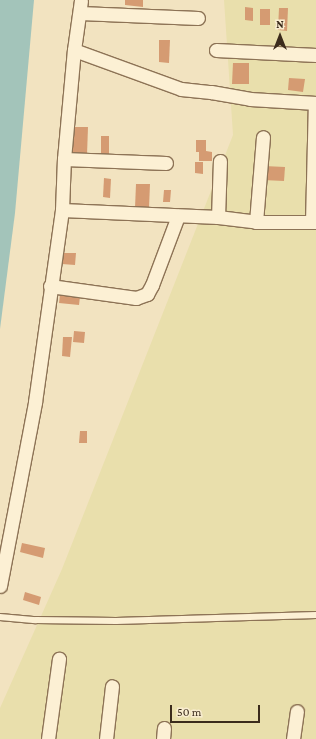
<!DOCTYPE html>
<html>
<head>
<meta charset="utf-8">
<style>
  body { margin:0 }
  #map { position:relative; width:316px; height:739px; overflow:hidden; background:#f2e3c0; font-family:"Crimson Pro",serif }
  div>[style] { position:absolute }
  .farmland>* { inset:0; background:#e9dfac }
  .water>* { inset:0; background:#a3c4ba }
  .building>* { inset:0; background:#d59b72 }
  .roads { filter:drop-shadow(1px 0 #8d7356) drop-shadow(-1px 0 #8d7356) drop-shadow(0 1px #8d7356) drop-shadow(0 -1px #8d7356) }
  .service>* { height:6px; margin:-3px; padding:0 3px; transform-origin:3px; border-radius:3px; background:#fcf0d4 }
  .minor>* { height:13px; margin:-6.5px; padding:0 6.5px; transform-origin:6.5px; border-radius:6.5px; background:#fcf0d4 }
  span { translate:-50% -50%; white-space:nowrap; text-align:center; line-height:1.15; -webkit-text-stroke:3px #f9edd0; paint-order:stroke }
  .north { position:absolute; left:260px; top:16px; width:40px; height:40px; -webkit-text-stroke:3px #f9edd0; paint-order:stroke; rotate:0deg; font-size:11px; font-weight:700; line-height:16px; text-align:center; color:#3b2b1c }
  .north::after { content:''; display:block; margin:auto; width:14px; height:18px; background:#3b2b1c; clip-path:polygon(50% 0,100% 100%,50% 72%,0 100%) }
  .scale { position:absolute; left:170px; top:705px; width:90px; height:18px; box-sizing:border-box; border:2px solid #3b2b1c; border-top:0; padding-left:5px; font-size:12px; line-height:14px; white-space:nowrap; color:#3b2b1c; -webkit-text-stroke:3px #f9edd0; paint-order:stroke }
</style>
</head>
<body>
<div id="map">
  <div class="farmland">
    <i style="clip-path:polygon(224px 0,316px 0,316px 739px,0 739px,0 708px,62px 569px,233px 135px)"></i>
  </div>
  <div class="water">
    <i style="clip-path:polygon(0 0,34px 0,15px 213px,0 329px)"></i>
  </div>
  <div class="building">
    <i style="clip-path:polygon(125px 0,143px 0,143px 7px,125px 5px)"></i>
    <i style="clip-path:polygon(245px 7px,253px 8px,253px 21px,245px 20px)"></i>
    <i style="clip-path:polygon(279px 8px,288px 8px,287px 31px,278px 30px)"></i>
    <i style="clip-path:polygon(260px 9px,270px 9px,270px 25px,260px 25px)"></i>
    <i style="clip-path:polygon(159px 40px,170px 40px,169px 63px,159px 62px)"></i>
    <i style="clip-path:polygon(233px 63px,249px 63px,249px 84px,232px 84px)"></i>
    <i style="clip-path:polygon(289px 78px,305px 79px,303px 92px,288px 90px)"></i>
    <i style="clip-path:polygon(72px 127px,88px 127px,87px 155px,71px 155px)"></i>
    <i style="clip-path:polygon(101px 136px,109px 136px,109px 156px,101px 156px)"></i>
    <i style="clip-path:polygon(196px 140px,206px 140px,206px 151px,212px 152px,212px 161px,199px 161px,199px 152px,196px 152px)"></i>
    <i style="clip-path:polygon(195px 162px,203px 162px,203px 174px,195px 173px)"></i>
    <i style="clip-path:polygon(264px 166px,285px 167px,284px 181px,263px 180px)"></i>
    <i style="clip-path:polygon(104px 178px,111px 179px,110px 198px,103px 197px)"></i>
    <i style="clip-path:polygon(136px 184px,150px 184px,149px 208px,135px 208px)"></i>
    <i style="clip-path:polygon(164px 190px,171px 190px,170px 202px,163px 202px)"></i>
    <i style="clip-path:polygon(63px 253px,76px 253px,75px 265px,62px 264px)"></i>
    <i style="clip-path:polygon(61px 286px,81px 288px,79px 305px,59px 303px)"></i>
    <i style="clip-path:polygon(74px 331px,85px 332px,84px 343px,73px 342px)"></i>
    <i style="clip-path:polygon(63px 337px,72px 337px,70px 357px,62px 356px)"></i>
    <i style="clip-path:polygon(80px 431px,87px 431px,87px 443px,79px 443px)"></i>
    <i style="clip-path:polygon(22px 543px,45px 548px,43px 558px,20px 552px)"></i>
    <i style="clip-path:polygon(25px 592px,41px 597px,39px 605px,23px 600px)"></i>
  </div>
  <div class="roads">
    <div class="service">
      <i style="left:0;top:617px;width:36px;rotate:5deg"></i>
      <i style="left:36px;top:620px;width:80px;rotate:0.7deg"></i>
      <i style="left:116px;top:621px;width:200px;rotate:-1.7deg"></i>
    </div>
    <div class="minor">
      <i style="left:80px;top:13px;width:118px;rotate:2.4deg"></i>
      <i style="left:74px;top:50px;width:114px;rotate:20deg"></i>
      <i style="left:181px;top:89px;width:30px;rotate:6deg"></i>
      <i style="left:211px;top:92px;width:40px;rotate:10deg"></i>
      <i style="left:250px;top:99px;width:66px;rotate:3.5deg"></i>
      <i style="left:216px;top:50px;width:100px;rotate:2.9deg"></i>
      <i style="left:64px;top:159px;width:102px;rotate:2.2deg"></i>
      <i style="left:62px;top:210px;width:156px;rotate:2.6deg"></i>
      <i style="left:218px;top:217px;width:38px;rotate:7deg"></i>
      <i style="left:256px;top:222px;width:60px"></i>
      <i style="left:218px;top:217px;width:56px;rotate:-88deg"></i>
      <i style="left:256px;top:222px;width:85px;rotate:-85.3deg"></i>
      <i style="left:312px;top:222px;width:119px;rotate:-88.6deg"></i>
      <i style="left:50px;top:286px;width:87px;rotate:7.9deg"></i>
      <i style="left:136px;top:298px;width:12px;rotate:-20deg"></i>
      <i style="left:147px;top:294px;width:10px;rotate:-61deg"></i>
      <i style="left:152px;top:285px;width:74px;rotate:-69.4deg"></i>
      <i style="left:0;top:586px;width:187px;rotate:-79.2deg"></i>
      <i style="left:35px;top:402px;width:194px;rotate:-82deg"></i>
      <i style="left:62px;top:210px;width:51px;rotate:-87.8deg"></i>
      <i style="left:64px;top:159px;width:109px;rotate:-84.8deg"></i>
      <i style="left:74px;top:50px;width:50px;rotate:-82deg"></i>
      <i style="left:48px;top:739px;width:81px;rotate:-82.2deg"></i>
      <i style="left:106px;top:739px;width:53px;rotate:-83.5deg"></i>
      <i style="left:163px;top:739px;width:11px;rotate:-85deg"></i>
      <i style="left:293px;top:739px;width:28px;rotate:-82deg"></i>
    </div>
  </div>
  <div class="north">N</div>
  <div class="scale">50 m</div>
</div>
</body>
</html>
